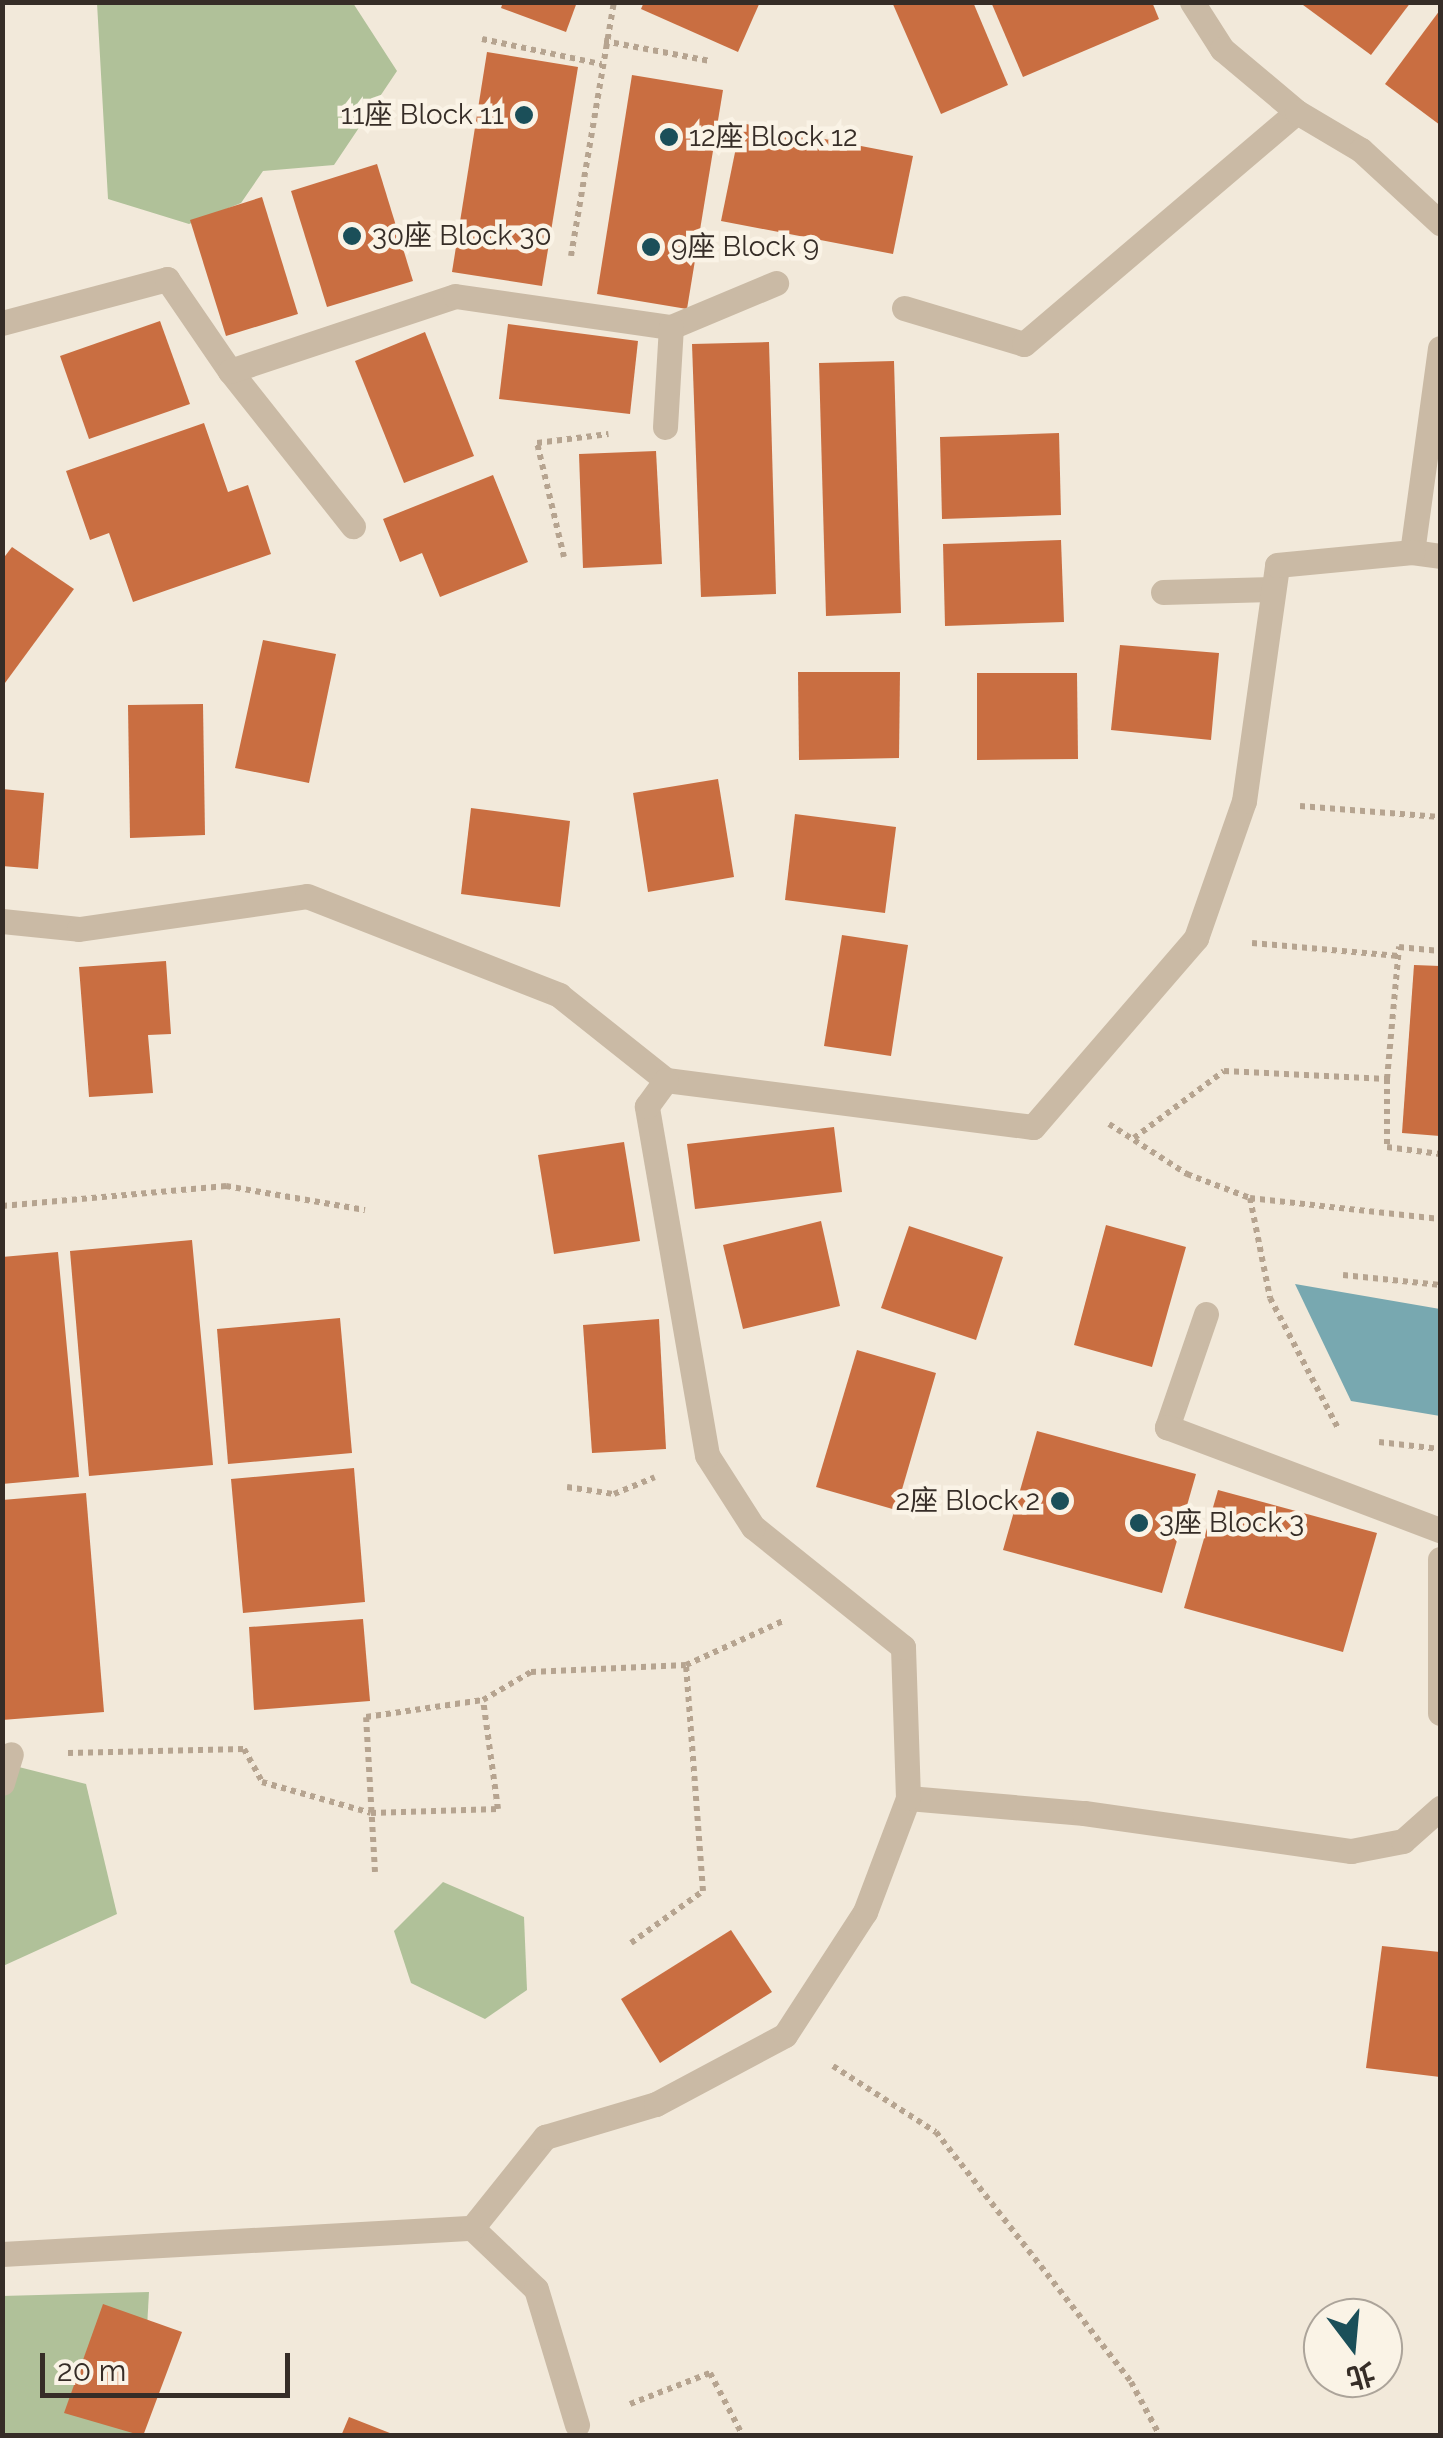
<!DOCTYPE html>
<html>
<head>
<meta charset="utf-8">
<style>
  body { margin:0 }
  #map { position:relative; width:1443px; height:2438px; overflow:hidden; background:#f2e9da; font-family:Raleway,"Noto Sans TC",sans-serif }
  div>[style] { position:absolute }
  .green>* { inset:0; background:#b0c199 }
  .water>* { inset:0; background:#78a8b0 }
  .building>* { inset:0; background:#c96e41 }
  .path>* { height:6px; margin-top:-3px; transform-origin:0; background:repeating-linear-gradient(90deg,#b6a490 0 5px,transparent 0 10px) }
  .lane>* { height:25px; margin:-12.5px; padding:0 12.5px; transform-origin:12.5px; border-radius:12.5px; background:#cabaa5 }
  .street>* { height:25px; margin:-12.5px; padding:0 12.5px; transform-origin:12.5px; border-radius:12.5px; background:#cabaa5 }
  .dots>* { width:28px; height:28px; translate:-50% -50%; box-sizing:border-box; border:5px solid #faf3e6; border-radius:50% }
  span { translate:-50% -50%; white-space:nowrap; text-align:center; line-height:1.15; -webkit-text-stroke:9px #faf3e6; paint-order:stroke }
  .poi-label { font-size:28px; color:#362d27 }
  .right { translate:-100% -50%; text-align:right }
  .left { translate:0 -50%; text-align:left }
  .frame { position:absolute; inset:0; border:5px solid #362d27; pointer-events:none }
  .north { position:absolute; left:1303px; top:2298px; width:100px; height:100px; box-sizing:border-box; background:#faf3e6; border:2px solid #aca49a; border-radius:50%; rotate:164deg; font-size:28px; font-weight:700; line-height:40px; text-align:center; color:#362d27 }
  .north::after { content:''; display:block; margin:auto; width:35px; height:45px; background:#1b4f59; clip-path:polygon(50% 0,100% 100%,50% 72%,0 100%) }
  .scale { position:absolute; left:40px; top:2353px; width:250px; height:45px; box-sizing:border-box; border:5px solid #362d27; border-top:0; padding-left:12px; font-size:30px; line-height:35px; white-space:nowrap; color:#362d27; -webkit-text-stroke:8px #faf3e6; paint-order:stroke }
</style>
</head>
<body>
<div id="map">
  <div class="green">
    <i style="clip-path:polygon(97px 3px,353px 3px,397px 71px,334px 165px,263px 171px,241px 203px,189px 224px,108px 199px)"></i>
    <i style="clip-path:polygon(3px 1763px,86px 1784px,117px 1914px,3px 1966px)"></i>
    <i style="clip-path:polygon(443px 1882px,524px 1917px,527px 1990px,485px 2019px,411px 1983px,394px 1931px)"></i>
    <i style="clip-path:polygon(149px 2292px,141px 2435px,3px 2435px,2px 2296px)"></i>
  </div>
  <div class="water">
    <i style="clip-path:polygon(1295px 1284px,1440px 1309px,1440px 1416px,1351px 1401px)"></i>
  </div>
  <div class="building">
    <i style="clip-path:polygon(503px 2px,577px 2px,566px 32px,501px 8px)"></i>
    <i style="clip-path:polygon(644px 2px,760px 2px,738px 52px,641px 9px)"></i>
    <i style="clip-path:polygon(892px 2px,973px 2px,1008px 85px,941px 114px)"></i>
    <i style="clip-path:polygon(991px 2px,1152px 2px,1159px 19px,1023px 77px)"></i>
    <i style="clip-path:polygon(1299px 2px,1411px 2px,1371px 55px)"></i>
    <i style="clip-path:polygon(1440px 10px,1440px 125px,1385px 84px)"></i>
    <i style="clip-path:polygon(487px 52px,578px 67px,542px 286px,452px 272px)"></i>
    <i style="clip-path:polygon(632px 75px,723px 90px,687px 309px,597px 294px)"></i>
    <i style="clip-path:polygon(741px 123px,913px 156px,893px 254px,721px 221px)"></i>
    <i style="clip-path:polygon(377px 164px,413px 281px,327px 307px,291px 191px)"></i>
    <i style="clip-path:polygon(262px 197px,298px 314px,226px 336px,190px 220px)"></i>
    <i style="clip-path:polygon(160px 321px,190px 404px,89px 439px,60px 356px)"></i>
    <i style="clip-path:polygon(508px 324px,638px 341px,630px 414px,499px 399px)"></i>
    <i style="clip-path:polygon(425px 332px,474px 456px,404px 483px,355px 361px)"></i>
    <i style="clip-path:polygon(769px 342px,776px 594px,701px 597px,692px 344px)"></i>
    <i style="clip-path:polygon(894px 361px,901px 613px,826px 616px,819px 363px)"></i>
    <i style="clip-path:polygon(204px 423px,228px 492px,248px 485px,271px 554px,133px 602px,109px 533px,90px 540px,66px 471px)"></i>
    <i style="clip-path:polygon(1059px 433px,1061px 515px,942px 519px,940px 437px)"></i>
    <i style="clip-path:polygon(656px 451px,662px 564px,583px 568px,579px 454px)"></i>
    <i style="clip-path:polygon(493px 475px,528px 562px,440px 597px,422px 553px,400px 562px,383px 519px)"></i>
    <i style="clip-path:polygon(1061px 540px,1064px 622px,945px 626px,943px 544px)"></i>
    <i style="clip-path:polygon(12px 547px,74px 589px,2px 687px,2px 560px)"></i>
    <i style="clip-path:polygon(263px 640px,336px 654px,309px 783px,235px 768px)"></i>
    <i style="clip-path:polygon(1120px 645px,1219px 653px,1211px 740px,1111px 730px)"></i>
    <i style="clip-path:polygon(798px 672px,900px 672px,899px 758px,799px 760px)"></i>
    <i style="clip-path:polygon(977px 673px,1077px 673px,1078px 759px,977px 760px)"></i>
    <i style="clip-path:polygon(203px 704px,205px 835px,130px 838px,128px 705px)"></i>
    <i style="clip-path:polygon(718px 779px,734px 877px,648px 892px,633px 793px)"></i>
    <i style="clip-path:polygon(2px 789px,44px 793px,38px 869px,2px 866px)"></i>
    <i style="clip-path:polygon(471px 808px,570px 821px,560px 907px,461px 894px)"></i>
    <i style="clip-path:polygon(795px 814px,896px 827px,885px 913px,785px 900px)"></i>
    <i style="clip-path:polygon(842px 935px,908px 945px,891px 1056px,824px 1046px)"></i>
    <i style="clip-path:polygon(166px 961px,171px 1034px,148px 1035px,153px 1093px,89px 1097px,79px 967px)"></i>
    <i style="clip-path:polygon(1414px 965px,1440px 966px,1440px 1136px,1402px 1133px)"></i>
    <i style="clip-path:polygon(834px 1127px,842px 1192px,695px 1209px,687px 1144px)"></i>
    <i style="clip-path:polygon(624px 1142px,640px 1241px,554px 1254px,538px 1155px)"></i>
    <i style="clip-path:polygon(821px 1221px,840px 1306px,743px 1329px,723px 1245px)"></i>
    <i style="clip-path:polygon(1106px 1225px,1186px 1247px,1152px 1367px,1074px 1345px)"></i>
    <i style="clip-path:polygon(909px 1226px,1003px 1257px,976px 1340px,881px 1308px)"></i>
    <i style="clip-path:polygon(192px 1240px,213px 1465px,89px 1476px,70px 1251px)"></i>
    <i style="clip-path:polygon(58px 1252px,79px 1477px,2px 1484px,2px 1257px)"></i>
    <i style="clip-path:polygon(340px 1318px,352px 1453px,228px 1464px,217px 1329px)"></i>
    <i style="clip-path:polygon(659px 1319px,666px 1449px,592px 1453px,583px 1325px)"></i>
    <i style="clip-path:polygon(857px 1350px,936px 1373px,896px 1510px,816px 1487px)"></i>
    <i style="clip-path:polygon(1037px 1431px,1196px 1474px,1162px 1593px,1003px 1550px)"></i>
    <i style="clip-path:polygon(354px 1468px,365px 1602px,243px 1613px,231px 1479px)"></i>
    <i style="clip-path:polygon(1218px 1490px,1377px 1533px,1343px 1652px,1184px 1608px)"></i>
    <i style="clip-path:polygon(86px 1493px,104px 1712px,2px 1720px,2px 1500px)"></i>
    <i style="clip-path:polygon(363px 1619px,370px 1701px,254px 1710px,249px 1627px)"></i>
    <i style="clip-path:polygon(731px 1930px,772px 1992px,660px 2063px,621px 1999px)"></i>
    <i style="clip-path:polygon(1382px 1946px,1440px 1952px,1440px 2077px,1366px 2068px)"></i>
    <i style="clip-path:polygon(103px 2304px,182px 2332px,143px 2436px,64px 2413px)"></i>
    <i style="clip-path:polygon(349px 2417px,395px 2435px,395px 2436px,341px 2436px)"></i>
  </div>
  <div class="path">
    <i style="left:482px;top:39px;width:122px;rotate:11.9deg"></i>
    <i style="left:604px;top:41px;width:108px;rotate:10.7deg"></i>
    <i style="left:571px;top:256px;width:258px;rotate:-80.4deg"></i>
    <i style="left:564px;top:557px;width:117px;rotate:-103.3deg"></i>
    <i style="left:537px;top:443px;width:72px;rotate:-7.2deg"></i>
    <i style="left:1300px;top:806px;width:140px;rotate:4.5deg"></i>
    <i style="left:1252px;top:943px;width:147px;rotate:5.1deg"></i>
    <i style="left:1387px;top:1079px;width:133px;rotate:-84.8deg"></i>
    <i style="left:1399px;top:947px;width:41px;rotate:5.6deg"></i>
    <i style="left:1109px;top:1124px;width:93px;rotate:32.7deg"></i>
    <i style="left:1187px;top:1174px;width:67px;rotate:20.9deg"></i>
    <i style="left:1250px;top:1198px;width:191px;rotate:6.3deg"></i>
    <i style="left:1134px;top:1138px;width:112px;rotate:-36.7deg"></i>
    <i style="left:1224px;top:1071px;width:163px;rotate:2.8deg"></i>
    <i style="left:1387px;top:1079px;width:68px;rotate:90deg"></i>
    <i style="left:1387px;top:1147px;width:53px;rotate:7.5deg"></i>
    <i style="left:1250px;top:1198px;width:102px;rotate:78.7deg"></i>
    <i style="left:1270px;top:1298px;width:147px;rotate:62.4deg"></i>
    <i style="left:2px;top:1206px;width:225px;rotate:-5.1deg"></i>
    <i style="left:226px;top:1186px;width:141px;rotate:9.8deg"></i>
    <i style="left:1343px;top:1275px;width:98px;rotate:5.9deg"></i>
    <i style="left:1379px;top:1442px;width:61px;rotate:6.5deg"></i>
    <i style="left:567px;top:1487px;width:48px;rotate:8.5deg"></i>
    <i style="left:614px;top:1494px;width:44px;rotate:-22.5deg"></i>
    <i style="left:68px;top:1753px;width:176px;rotate:-1.3deg"></i>
    <i style="left:244px;top:1749px;width:38px;rotate:61deg"></i>
    <i style="left:262px;top:1782px;width:113px;rotate:15.9deg"></i>
    <i style="left:371px;top:1813px;width:127px;rotate:-1.8deg"></i>
    <i style="left:498px;top:1809px;width:110px;rotate:-97.8deg"></i>
    <i style="left:375px;top:1872px;width:155px;rotate:-93.3deg"></i>
    <i style="left:366px;top:1717px;width:118px;rotate:-8.3deg"></i>
    <i style="left:483px;top:1700px;width:56px;rotate:-30.3deg"></i>
    <i style="left:531px;top:1672px;width:155px;rotate:-2.6deg"></i>
    <i style="left:631px;top:1943px;width:89px;rotate:-35.8deg"></i>
    <i style="left:703px;top:1891px;width:227px;rotate:-94.3deg"></i>
    <i style="left:686px;top:1665px;width:107px;rotate:-24.4deg"></i>
    <i style="left:833px;top:2066px;width:122px;rotate:32.7deg"></i>
    <i style="left:936px;top:2132px;width:317px;rotate:52deg"></i>
    <i style="left:1131px;top:2382px;width:61px;rotate:61.8deg"></i>
    <i style="left:630px;top:2404px;width:86px;rotate:-21.2deg"></i>
    <i style="left:710px;top:2373px;width:71px;rotate:62.4deg"></i>
  </div>
  <div class="lane">
    <i style="left:904px;top:308px;width:125px;rotate:16.7deg"></i>
    <i style="left:1024px;top:344px;width:358px;rotate:-40.4deg"></i>
    <i style="left:2px;top:323px;width:171px;rotate:-14.9deg"></i>
    <i style="left:167px;top:279px;width:112px;rotate:55.6deg"></i>
    <i style="left:230px;top:371px;width:198px;rotate:51.6deg"></i>
    <i style="left:230px;top:371px;width:237px;rotate:-18.4deg"></i>
    <i style="left:455px;top:296px;width:218px;rotate:8.2deg"></i>
    <i style="left:671px;top:327px;width:114px;rotate:-22.7deg"></i>
    <i style="left:665px;top:427px;width:100px;rotate:-86.6deg"></i>
    <i style="left:1163px;top:592px;width:110px;rotate:-1.6deg"></i>
    <i style="left:1206px;top:1314px;width:120px;rotate:109deg"></i>
    <i style="left:1167px;top:1427px;width:292px;rotate:20.7deg"></i>
    <i style="left:1440px;top:1559px;width:154px;rotate:90deg"></i>
    <i style="left:908px;top:1798px;width:177px;rotate:4.9deg"></i>
    <i style="left:1084px;top:1813px;width:270px;rotate:8.1deg"></i>
    <i style="left:1351px;top:1851px;width:53px;rotate:-10.9deg"></i>
    <i style="left:1403px;top:1841px;width:50px;rotate:-41.7deg"></i>
    <i style="left:472px;top:2228px;width:88px;rotate:43.6deg"></i>
    <i style="left:536px;top:2289px;width:142px;rotate:73.2deg"></i>
  </div>
  <div class="street">
    <i style="left:1192px;top:2px;width:56px;rotate:57.4deg"></i>
    <i style="left:1222px;top:49px;width:98px;rotate:40deg"></i>
    <i style="left:1297px;top:112px;width:74px;rotate:30.7deg"></i>
    <i style="left:1361px;top:150px;width:108px;rotate:42.7deg"></i>
    <i style="left:1440px;top:348px;width:206px;rotate:97.8deg"></i>
    <i style="left:1412px;top:552px;width:28px;rotate:8deg"></i>
    <i style="left:2px;top:921px;width:77px;rotate:5.9deg"></i>
    <i style="left:79px;top:929px;width:230px;rotate:-8.2deg"></i>
    <i style="left:307px;top:896px;width:271px;rotate:21.4deg"></i>
    <i style="left:559px;top:995px;width:137px;rotate:38.5deg"></i>
    <i style="left:666px;top:1080px;width:370px;rotate:7.3deg"></i>
    <i style="left:1033px;top:1127px;width:250px;rotate:-49.2deg"></i>
    <i style="left:1196px;top:938px;width:145px;rotate:-70.7deg"></i>
    <i style="left:1244px;top:801px;width:238px;rotate:-82deg"></i>
    <i style="left:1277px;top:565px;width:136px;rotate:-5.5deg"></i>
    <i style="left:2px;top:1783px;width:30px;rotate:-73deg"></i>
    <i style="left:2px;top:2254px;width:471px;rotate:-3.2deg"></i>
    <i style="left:472px;top:2228px;width:117px;rotate:-51.3deg"></i>
    <i style="left:545px;top:2137px;width:116px;rotate:-16.6deg"></i>
    <i style="left:656px;top:2104px;width:146px;rotate:-28.1deg"></i>
    <i style="left:785px;top:2035px;width:147px;rotate:-57deg"></i>
    <i style="left:865px;top:1912px;width:122px;rotate:-69.3deg"></i>
    <i style="left:908px;top:1798px;width:151px;rotate:-91.9deg"></i>
    <i style="left:903px;top:1647px;width:192px;rotate:-141.3deg"></i>
    <i style="left:753px;top:1527px;width:85px;rotate:-122.6deg"></i>
    <i style="left:707px;top:1455px;width:354px;rotate:-99.8deg"></i>
    <i style="left:647px;top:1106px;width:32px;rotate:-54deg"></i>
  </div>
  <div class="dots">
    <i style="left:524px;top:115px;background:#1b4f59"></i>
    <i style="left:669px;top:137px;background:#1b4f59"></i>
    <i style="left:352px;top:236px;background:#1b4f59"></i>
    <i style="left:651px;top:247px;background:#1b4f59"></i>
    <i style="left:1060px;top:1501px;background:#1b4f59"></i>
    <i style="left:1139px;top:1523px;background:#1b4f59"></i>
  </div>
  <div class="poi-label">
    <span class="right" style="left:504px;top:115px">11座 Block 11</span>
    <span class="left" style="left:689px;top:137px">12座 Block 12</span>
    <span class="left" style="left:372px;top:236px">30座 Block 30</span>
    <span class="left" style="left:671px;top:247px">9座 Block 9</span>
    <span class="right" style="left:1040px;top:1501px">2座 Block 2</span>
    <span class="left" style="left:1159px;top:1523px">3座 Block 3</span>
  </div>
  <div class="frame"></div>
  <div class="north">北</div>
  <div class="scale">20 m</div>
</div>
</body>
</html>
